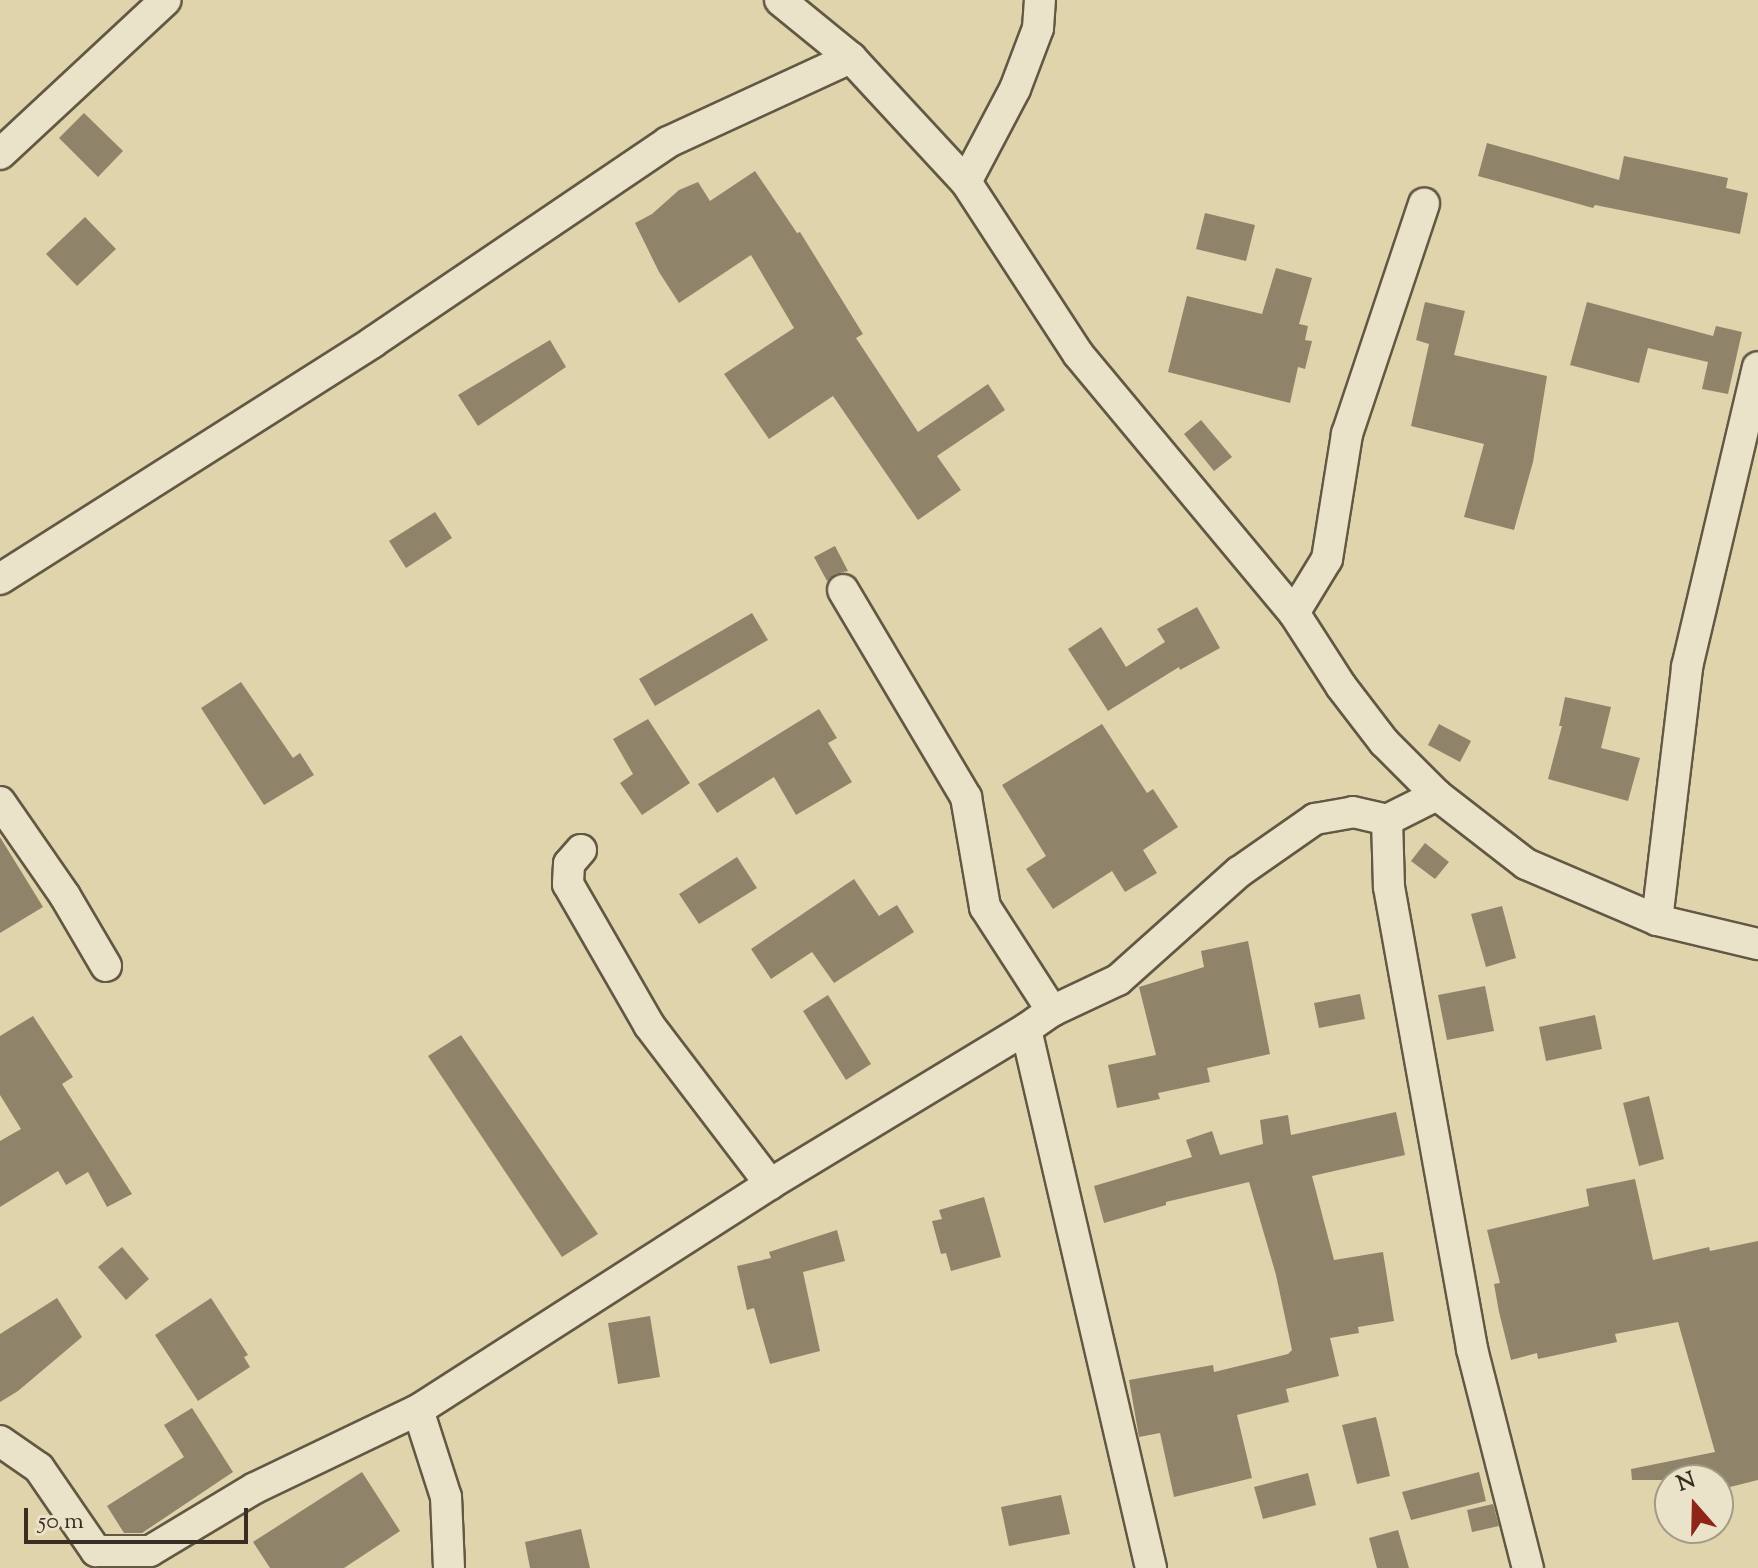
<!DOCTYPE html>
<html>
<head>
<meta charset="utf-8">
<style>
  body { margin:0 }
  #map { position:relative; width:1758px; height:1568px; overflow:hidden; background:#e0d4ac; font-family:"Sorts Mill Goudy",serif }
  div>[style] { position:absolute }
  .building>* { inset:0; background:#8f846a }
  .roads { filter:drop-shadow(2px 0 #625844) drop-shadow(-2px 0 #625844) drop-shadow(0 2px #625844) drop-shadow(0 -2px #625844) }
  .street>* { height:30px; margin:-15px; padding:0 15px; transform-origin:15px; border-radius:15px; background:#ebe3c9 }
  span { translate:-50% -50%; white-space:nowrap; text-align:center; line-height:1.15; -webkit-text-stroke:8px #ebe3c9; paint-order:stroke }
  .north { position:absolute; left:1654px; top:1464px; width:80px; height:80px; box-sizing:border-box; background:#ebe3c9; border:2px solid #a39b86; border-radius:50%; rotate:340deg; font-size:22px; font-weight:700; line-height:32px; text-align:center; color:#382e22 }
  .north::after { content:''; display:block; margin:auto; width:28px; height:36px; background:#8f2418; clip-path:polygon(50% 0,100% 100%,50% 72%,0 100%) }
  .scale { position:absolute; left:24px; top:1508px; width:224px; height:36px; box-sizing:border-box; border:4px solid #382e22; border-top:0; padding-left:10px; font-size:24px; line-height:28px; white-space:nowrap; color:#382e22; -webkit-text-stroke:6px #ebe3c9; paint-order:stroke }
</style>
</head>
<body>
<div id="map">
  <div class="building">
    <i style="clip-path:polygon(84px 113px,123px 151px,98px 177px,59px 138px)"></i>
    <i style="clip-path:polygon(1487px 143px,1619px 180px,1624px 156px,1728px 178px,1726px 188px,1748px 193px,1740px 234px,1595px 205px,1593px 208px,1478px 176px)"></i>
    <i style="clip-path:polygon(755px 171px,797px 233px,800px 232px,863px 334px,856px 338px,918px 432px,988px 384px,1005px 410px,937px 456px,961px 490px,918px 520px,833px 396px,769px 439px,724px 374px,794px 328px,751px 255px,679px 303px,659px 272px,635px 223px,652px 214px,679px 190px,698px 182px,710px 201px)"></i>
    <i style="clip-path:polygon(1205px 213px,1255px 225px,1246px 261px,1196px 249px)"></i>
    <i style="clip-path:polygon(85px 217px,116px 249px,77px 286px,46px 254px)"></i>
    <i style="clip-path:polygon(1276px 268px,1312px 278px,1299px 324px,1308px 326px,1305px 340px,1312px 341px,1305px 369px,1298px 367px,1290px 403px,1168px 372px,1187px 296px,1262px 314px)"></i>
    <i style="clip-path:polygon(1425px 302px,1465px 311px,1454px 355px,1547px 376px,1533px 462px,1514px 530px,1464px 517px,1484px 444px,1411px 426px,1429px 344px,1416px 340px)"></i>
    <i style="clip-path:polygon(1587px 302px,1713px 336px,1716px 326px,1742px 332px,1728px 394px,1702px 389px,1708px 362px,1648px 348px,1639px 383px,1570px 365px)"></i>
    <i style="clip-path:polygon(550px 340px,566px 367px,478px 426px,458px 395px)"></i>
    <i style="clip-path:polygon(1201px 420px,1232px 457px,1214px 471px,1184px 434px)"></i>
    <i style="clip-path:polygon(435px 512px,452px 538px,406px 568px,389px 541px)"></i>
    <i style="clip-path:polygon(835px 546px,848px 571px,835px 574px,827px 581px,814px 557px)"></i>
    <i style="clip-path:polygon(1197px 607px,1220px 648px,1180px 670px,1179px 667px,1108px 711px,1068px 649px,1101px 627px,1126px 667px,1165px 642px,1157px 629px)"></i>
    <i style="clip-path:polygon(752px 613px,768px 640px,655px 706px,639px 679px)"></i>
    <i style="clip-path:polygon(241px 682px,293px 758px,300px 753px,314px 775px,264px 805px,201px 708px)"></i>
    <i style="clip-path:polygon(1565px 697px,1611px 707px,1601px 748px,1640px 758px,1628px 801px,1548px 779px,1562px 726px,1559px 726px)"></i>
    <i style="clip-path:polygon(819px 709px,837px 738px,828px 743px,852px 782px,796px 815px,774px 777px,717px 813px,698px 784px)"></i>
    <i style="clip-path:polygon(648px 719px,690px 783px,642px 815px,620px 783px,633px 774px,613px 739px)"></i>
    <i style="clip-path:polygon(1102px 724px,1147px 793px,1153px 789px,1178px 827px,1143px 850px,1157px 873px,1125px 892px,1112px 871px,1053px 909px,1026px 869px,1046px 856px,1002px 785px)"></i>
    <i style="clip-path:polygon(1439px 724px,1471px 741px,1460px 762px,1428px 745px)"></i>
    <i style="clip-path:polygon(0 837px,43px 907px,0 933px)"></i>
    <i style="clip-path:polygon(1425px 843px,1449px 862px,1435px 879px,1411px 861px)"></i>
    <i style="clip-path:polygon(737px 857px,757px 888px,699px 924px,679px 894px)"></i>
    <i style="clip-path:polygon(854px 879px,879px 916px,897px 905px,914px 932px,834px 983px,812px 952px,771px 979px,751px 949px)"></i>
    <i style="clip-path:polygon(1502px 906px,1516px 958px,1486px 967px,1471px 914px)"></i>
    <i style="clip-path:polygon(1248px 941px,1270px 1054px,1207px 1068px,1210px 1082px,1158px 1093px,1160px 1099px,1117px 1108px,1108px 1065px,1156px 1055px,1139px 987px,1204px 967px,1201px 951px)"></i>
    <i style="clip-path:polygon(1485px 986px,1494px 1031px,1447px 1040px,1438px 995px)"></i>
    <i style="clip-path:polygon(1360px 994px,1365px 1019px,1319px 1028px,1314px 1003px)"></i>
    <i style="clip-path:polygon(828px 995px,871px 1064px,846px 1080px,803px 1011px)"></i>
    <i style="clip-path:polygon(1595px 1015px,1602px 1049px,1546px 1061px,1539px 1027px)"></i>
    <i style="clip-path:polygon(33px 1016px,73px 1077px,62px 1084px,132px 1194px,107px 1207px,88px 1172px,66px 1185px,58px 1171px,0 1207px,0 1141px,21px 1129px,0 1095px,0 1036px)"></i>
    <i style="clip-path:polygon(461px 1035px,598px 1234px,562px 1257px,428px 1056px)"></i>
    <i style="clip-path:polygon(1649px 1096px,1664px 1159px,1639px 1166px,1623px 1103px)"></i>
    <i style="clip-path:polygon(1396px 1112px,1405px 1155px,1312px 1176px,1334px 1260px,1383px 1252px,1394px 1321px,1358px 1327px,1359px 1333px,1330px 1338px,1339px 1376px,1286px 1389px,1289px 1402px,1237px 1415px,1252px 1478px,1174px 1497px,1160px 1433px,1139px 1437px,1129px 1380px,1213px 1365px,1214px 1372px,1288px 1354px,1292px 1350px,1276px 1275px,1249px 1182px,1166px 1202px,1166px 1205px,1104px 1223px,1094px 1186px,1192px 1157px,1186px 1140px,1212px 1131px,1220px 1155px,1263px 1144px,1260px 1120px,1288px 1115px,1291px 1135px)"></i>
    <i style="clip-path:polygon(1635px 1179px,1653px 1260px,1709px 1247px,1710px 1251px,1758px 1241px,1758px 1480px,1718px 1490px,1718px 1480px,1632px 1480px,1631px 1469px,1715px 1452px,1678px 1322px,1615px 1334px,1617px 1342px,1538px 1359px,1537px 1353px,1511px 1360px,1499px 1312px,1494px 1284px,1500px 1283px,1487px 1230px,1589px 1206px,1586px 1189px)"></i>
    <i style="clip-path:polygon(984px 1197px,1001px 1257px,951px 1271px,946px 1253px,941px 1254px,932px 1221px,942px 1219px,939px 1210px)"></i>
    <i style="clip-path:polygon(837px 1230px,845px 1261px,803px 1272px,820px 1351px,770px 1364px,754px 1308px,747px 1310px,737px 1266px,771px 1258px,769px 1252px)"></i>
    <i style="clip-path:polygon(122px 1247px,149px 1279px,126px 1300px,98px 1267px)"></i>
    <i style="clip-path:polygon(57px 1298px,82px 1337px,18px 1391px,0 1402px,0 1334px)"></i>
    <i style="clip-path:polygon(211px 1298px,248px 1355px,244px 1357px,250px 1367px,198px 1401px,155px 1335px)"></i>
    <i style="clip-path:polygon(650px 1316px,660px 1377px,618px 1384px,608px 1323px)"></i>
    <i style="clip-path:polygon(192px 1408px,233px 1472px,142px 1533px,124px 1533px,107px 1506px,184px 1457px,164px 1425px)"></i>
    <i style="clip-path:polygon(1376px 1417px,1390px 1476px,1357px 1484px,1342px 1425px)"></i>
    <i style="clip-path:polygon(362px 1472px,400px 1531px,344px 1568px,270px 1568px,253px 1542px)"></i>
    <i style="clip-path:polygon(1479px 1472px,1486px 1501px,1411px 1520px,1402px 1492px)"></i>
    <i style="clip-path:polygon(1308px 1473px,1316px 1505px,1263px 1519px,1254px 1487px)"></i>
    <i style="clip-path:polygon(1061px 1495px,1070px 1534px,1009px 1546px,1001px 1507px)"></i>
    <i style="clip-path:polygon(1493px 1504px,1499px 1526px,1472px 1532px,1467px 1510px)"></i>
    <i style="clip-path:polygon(581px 1529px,590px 1568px,530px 1568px,525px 1542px)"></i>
    <i style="clip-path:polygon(1398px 1530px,1409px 1568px,1377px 1568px,1369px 1538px)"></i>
  </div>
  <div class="roads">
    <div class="street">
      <i style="left:780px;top:0;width:92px;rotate:39.2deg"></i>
      <i style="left:851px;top:58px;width:169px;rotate:47.2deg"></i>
      <i style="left:966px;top:182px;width:205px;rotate:56.9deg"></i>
      <i style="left:1078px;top:354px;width:337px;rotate:50.2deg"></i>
      <i style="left:1294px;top:613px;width:87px;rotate:57.2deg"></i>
      <i style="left:1341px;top:686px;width:71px;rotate:52.5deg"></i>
      <i style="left:1384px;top:742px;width:75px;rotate:45deg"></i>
      <i style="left:1437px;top:795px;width:113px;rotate:37.8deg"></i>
      <i style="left:1526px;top:864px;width:142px;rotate:23.1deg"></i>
      <i style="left:1657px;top:920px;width:104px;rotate:13.4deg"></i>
      <i style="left:0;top:154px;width:226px;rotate:-42.9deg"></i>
      <i style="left:966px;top:182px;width:105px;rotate:-62.2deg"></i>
      <i style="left:1015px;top:89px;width:65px;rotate:-69.3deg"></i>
      <i style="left:1038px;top:28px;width:28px;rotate:-86deg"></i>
      <i style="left:0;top:579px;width:442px;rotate:-32.4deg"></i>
      <i style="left:373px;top:342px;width:356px;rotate:-34.1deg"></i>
      <i style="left:668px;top:142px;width:201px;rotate:-24.7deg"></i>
      <i style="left:843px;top:590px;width:241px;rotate:59.3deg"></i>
      <i style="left:966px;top:797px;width:112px;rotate:80.2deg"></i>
      <i style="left:985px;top:907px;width:124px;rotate:57.2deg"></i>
      <i style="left:1294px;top:613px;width:63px;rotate:-58.6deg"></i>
      <i style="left:1327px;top:559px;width:127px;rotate:-80.9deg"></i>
      <i style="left:1347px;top:434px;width:243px;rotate:-71.5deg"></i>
      <i style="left:0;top:802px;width:114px;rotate:55.3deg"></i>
      <i style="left:65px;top:896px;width:81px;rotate:59.6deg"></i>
      <i style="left:1387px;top:820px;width:67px;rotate:88.3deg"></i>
      <i style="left:1389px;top:887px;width:469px;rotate:79.8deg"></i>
      <i style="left:1472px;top:1349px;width:226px;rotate:75.7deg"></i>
      <i style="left:581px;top:850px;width:18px;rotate:131deg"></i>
      <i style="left:569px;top:864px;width:20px;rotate:93deg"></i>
      <i style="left:568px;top:884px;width:163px;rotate:60.1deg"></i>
      <i style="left:649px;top:1025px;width:200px;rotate:52.7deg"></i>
      <i style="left:1657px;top:920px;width:255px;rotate:-83.2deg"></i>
      <i style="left:1687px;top:667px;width:308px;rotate:-76.7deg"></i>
      <i style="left:0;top:1441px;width:47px;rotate:34.7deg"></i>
      <i style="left:39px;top:1468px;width:101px;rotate:55.5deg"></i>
      <i style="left:96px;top:1551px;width:54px"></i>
      <i style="left:150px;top:1551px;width:122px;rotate:-31deg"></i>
      <i style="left:255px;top:1488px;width:181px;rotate:-25.6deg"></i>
      <i style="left:449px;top:1568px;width:71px;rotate:-92.4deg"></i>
      <i style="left:446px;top:1497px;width:91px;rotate:-107.8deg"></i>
      <i style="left:418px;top:1410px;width:418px;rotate:-32.7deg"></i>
      <i style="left:770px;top:1184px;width:299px;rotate:-31.2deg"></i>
      <i style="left:1151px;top:1568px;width:553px;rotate:-103.06deg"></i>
      <i style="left:1026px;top:1029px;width:32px;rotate:-35deg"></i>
      <i style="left:1052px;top:1011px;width:73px;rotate:-25.2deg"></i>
      <i style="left:1118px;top:980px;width:162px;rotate:-41.8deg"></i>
      <i style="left:1239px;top:872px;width:93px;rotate:-34.9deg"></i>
      <i style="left:1315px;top:819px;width:39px;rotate:-10deg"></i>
      <i style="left:1353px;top:812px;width:35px;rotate:13deg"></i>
      <i style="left:1387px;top:820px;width:56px;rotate:-26.6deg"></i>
    </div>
  </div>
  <div class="north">N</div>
  <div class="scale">50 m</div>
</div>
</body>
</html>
